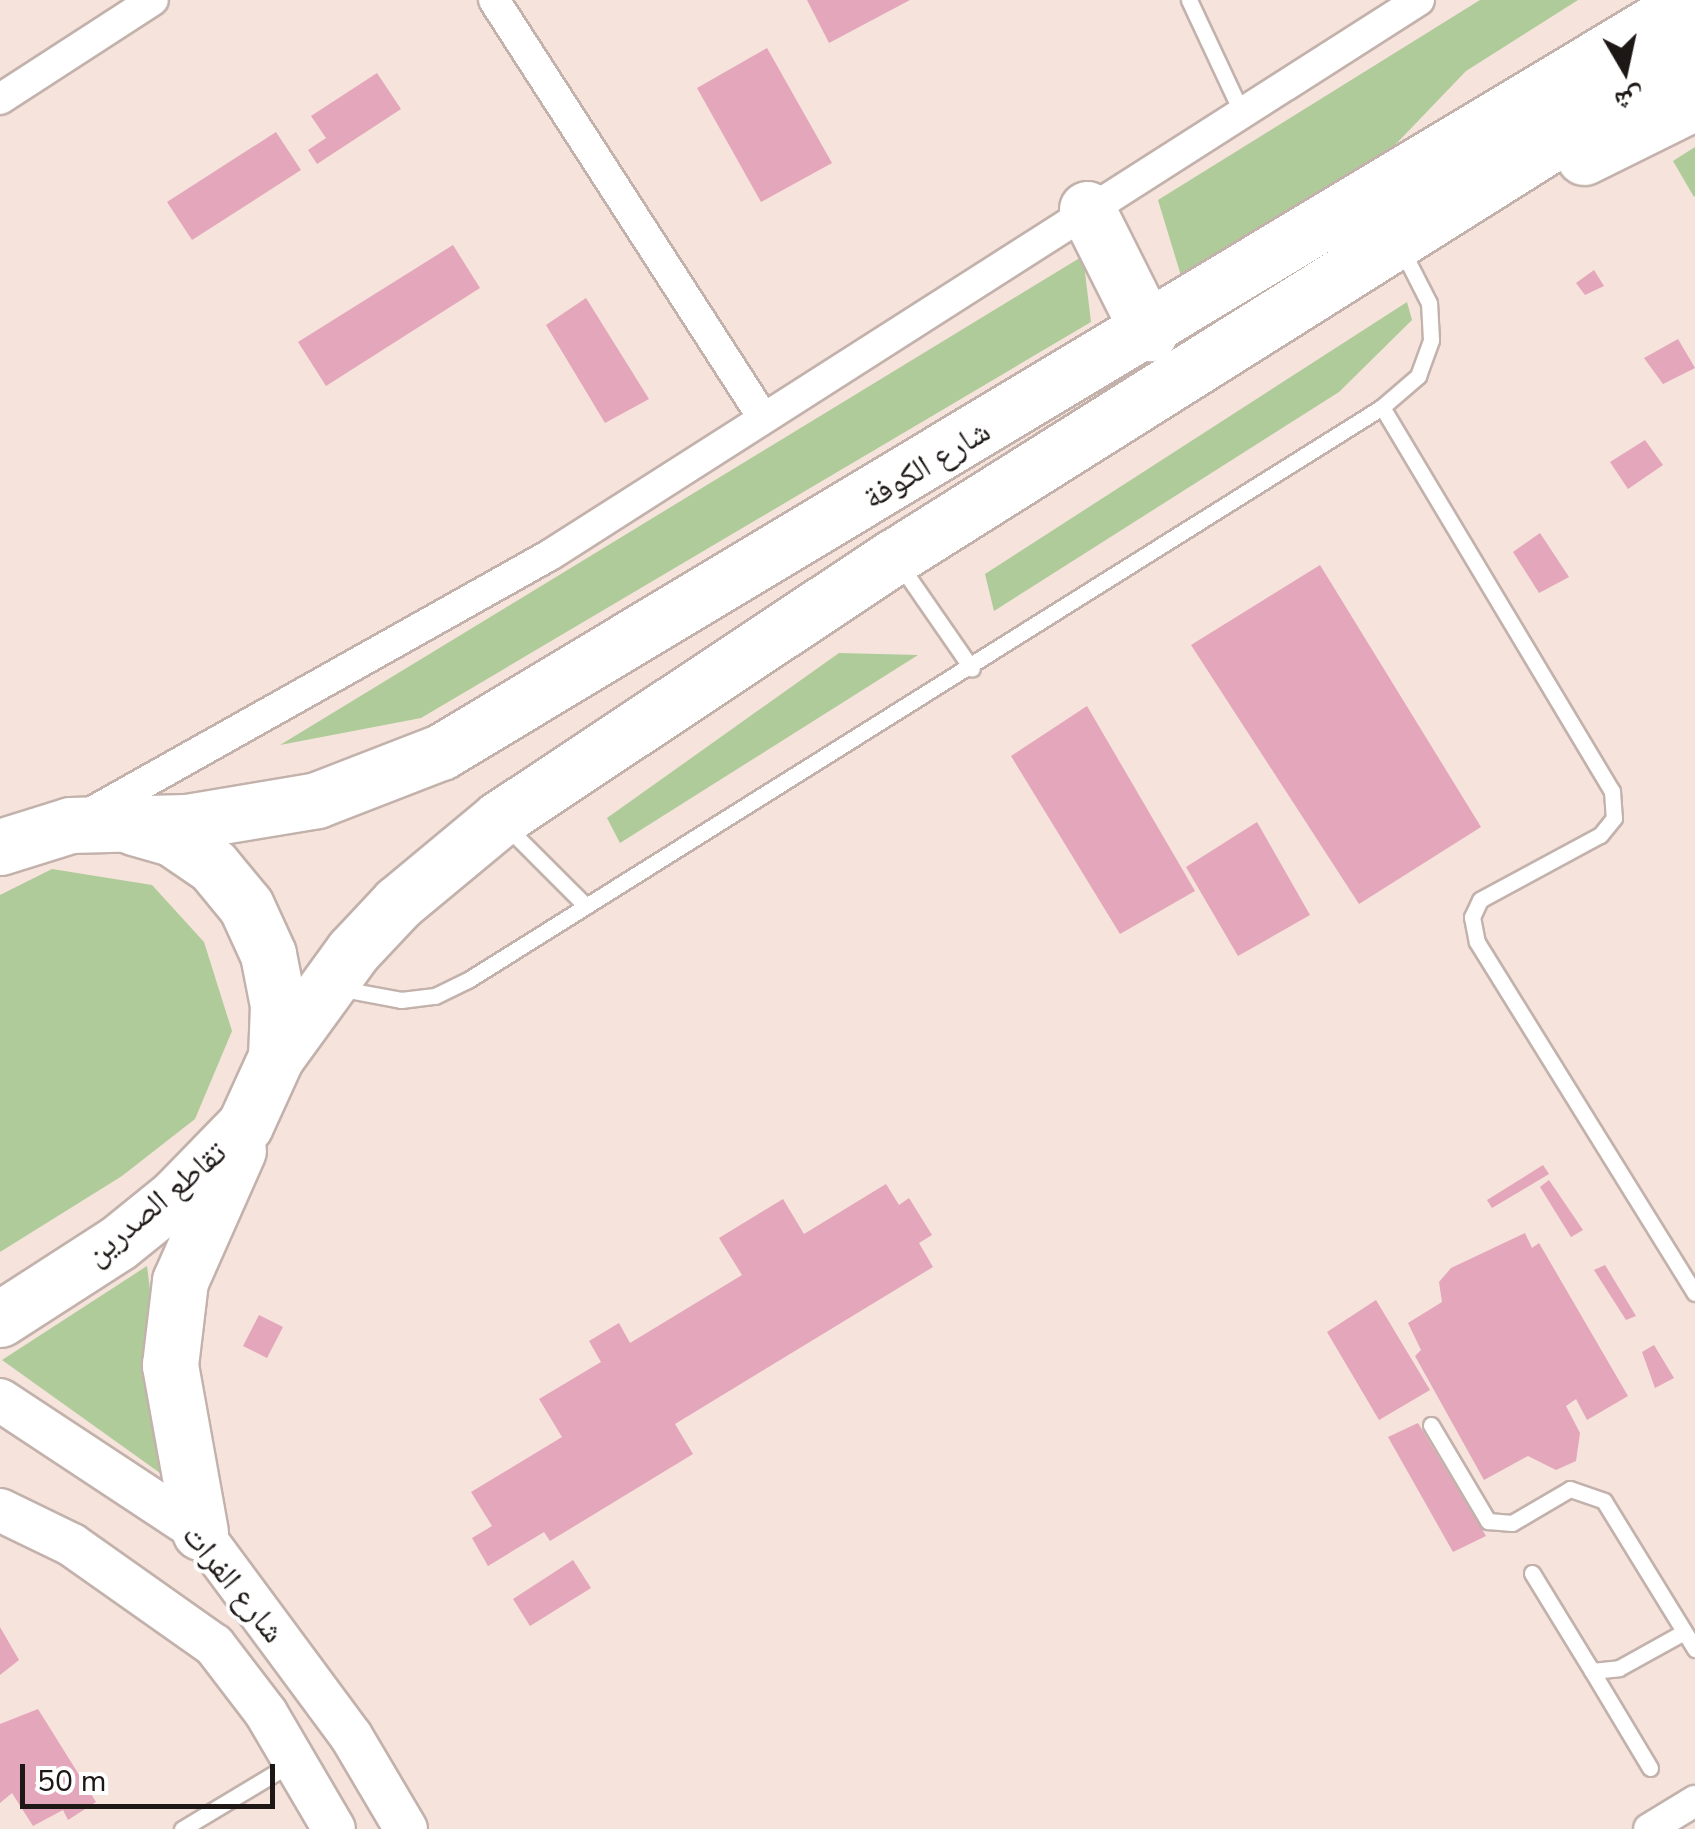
<!DOCTYPE html>
<html>
<head>
<meta charset="utf-8">
<style>
  body { margin:0 }
  #map { position:relative; width:1695px; height:1829px; overflow:hidden; background:#f5e3dc; font-family:"Nunito Sans","Noto Naskh Arabic",sans-serif }
  div>[style] { position:absolute }
  .green>* { inset:0; background:#aecb99 }
  .building>* { inset:0; background:#e4a6ba }
  .roads { filter:drop-shadow(2px 0 #c3b2ac) drop-shadow(-2px 0 #c3b2ac) drop-shadow(0 2px #c3b2ac) drop-shadow(0 -2px #c3b2ac) }
  .lane>* { height:15px; margin:-7.5px; padding:0 7.5px; transform-origin:7.5px; border-radius:7.5px; background:#fff }
  .street>* { height:30px; margin:-15px; padding:0 15px; transform-origin:15px; border-radius:15px; background:#fff }
  .secondary>* { height:42px; margin:-21px; padding:0 21px; transform-origin:21px; border-radius:21px; background:#fff }
  .highway>* { height:55px; margin:-27.5px; padding:0 27.5px; transform-origin:27.5px; border-radius:27.5px; background:#fff }
  span { translate:-50% -50%; white-space:nowrap; text-align:center; line-height:1.15; -webkit-text-stroke:8px #fff; paint-order:stroke }
  .street-label { font-size:32px; color:#1d1715 }
  .north { position:absolute; left:1575px; top:20px; width:100px; height:100px; -webkit-text-stroke:8px #fff; paint-order:stroke; rotate:171deg; font-size:28px; font-weight:700; line-height:40px; text-align:center; color:#1d1715 }
  .north::after { content:''; display:block; margin:auto; width:35px; height:45px; background:#1d1715; clip-path:polygon(50% 0,100% 100%,50% 72%,0 100%) }
  .scale { position:absolute; left:20px; top:1764px; width:255px; height:45px; box-sizing:border-box; border:5px solid #1d1715; border-top:0; padding-left:12px; font-size:30px; line-height:35px; white-space:nowrap; color:#1d1715; -webkit-text-stroke:8px #fff; paint-order:stroke }
</style>
</head>
<body>
<div id="map">
  <div class="green">
    <i style="clip-path:polygon(1480px 0,1578px 0,1466px 71px,1395px 145px,1182px 279px,1158px 200px)"></i>
    <i style="clip-path:polygon(1695px 147px,1695px 196px,1694px 197px,1673px 161px)"></i>
    <i style="clip-path:polygon(1083px 256px,1091px 322px,421px 718px,280px 745px)"></i>
    <i style="clip-path:polygon(1407px 302px,1412px 320px,1339px 392px,994px 611px,985px 574px)"></i>
    <i style="clip-path:polygon(839px 653px,918px 655px,620px 843px,607px 818px)"></i>
    <i style="clip-path:polygon(52px 869px,152px 885px,204px 942px,232px 1031px,195px 1119px,122px 1176px,0 1252px,0 895px)"></i>
    <i style="clip-path:polygon(147px 1266px,174px 1483px,2px 1360px)"></i>
  </div>
  <div class="building">
    <i style="clip-path:polygon(807px 0,910px 0,829px 43px)"></i>
    <i style="clip-path:polygon(767px 48px,832px 163px,761px 202px,697px 88px)"></i>
    <i style="clip-path:polygon(377px 73px,401px 109px,317px 164px,308px 150px,326px 138px,311px 116px)"></i>
    <i style="clip-path:polygon(276px 132px,301px 170px,192px 240px,167px 202px)"></i>
    <i style="clip-path:polygon(453px 245px,480px 288px,326px 386px,298px 342px)"></i>
    <i style="clip-path:polygon(1594px 270px,1604px 286px,1585px 295px,1576px 283px)"></i>
    <i style="clip-path:polygon(586px 298px,649px 399px,605px 423px,546px 325px)"></i>
    <i style="clip-path:polygon(1678px 339px,1695px 368px,1663px 384px,1644px 358px)"></i>
    <i style="clip-path:polygon(1645px 440px,1663px 465px,1628px 489px,1610px 462px)"></i>
    <i style="clip-path:polygon(1540px 533px,1569px 577px,1539px 593px,1513px 552px)"></i>
    <i style="clip-path:polygon(1320px 565px,1481px 827px,1359px 904px,1191px 645px)"></i>
    <i style="clip-path:polygon(1087px 706px,1195px 891px,1120px 934px,1011px 756px)"></i>
    <i style="clip-path:polygon(1257px 822px,1310px 915px,1238px 956px,1186px 867px)"></i>
    <i style="clip-path:polygon(1543px 1165px,1549px 1174px,1492px 1208px,1487px 1200px)"></i>
    <i style="clip-path:polygon(1549px 1180px,1583px 1230px,1571px 1237px,1540px 1187px)"></i>
    <i style="clip-path:polygon(886px 1184px,899px 1205px,909px 1198px,932px 1235px,919px 1243px,933px 1267px,675px 1424px,693px 1454px,550px 1541px,544px 1532px,488px 1566px,472px 1538px,492px 1526px,471px 1492px,562px 1437px,539px 1399px,601px 1362px,589px 1341px,619px 1323px,630px 1343px,742px 1275px,719px 1238px,783px 1199px,804px 1234px)"></i>
    <i style="clip-path:polygon(1525px 1233px,1532px 1248px,1539px 1243px,1628px 1396px,1587px 1420px,1576px 1399px,1566px 1406px,1580px 1433px,1576px 1461px,1556px 1470px,1528px 1456px,1484px 1480px,1415px 1356px,1421px 1350px,1408px 1323px,1442px 1302px,1439px 1282px,1451px 1268px)"></i>
    <i style="clip-path:polygon(1605px 1265px,1636px 1316px,1626px 1320px,1594px 1270px)"></i>
    <i style="clip-path:polygon(1376px 1300px,1430px 1390px,1379px 1420px,1327px 1332px)"></i>
    <i style="clip-path:polygon(259px 1315px,283px 1327px,267px 1358px,243px 1346px)"></i>
    <i style="clip-path:polygon(1654px 1345px,1674px 1378px,1655px 1388px,1642px 1352px)"></i>
    <i style="clip-path:polygon(1418px 1423px,1486px 1536px,1453px 1552px,1388px 1437px)"></i>
    <i style="clip-path:polygon(573px 1560px,591px 1588px,530px 1626px,513px 1599px)"></i>
    <i style="clip-path:polygon(0 1627px,19px 1660px,0 1675px)"></i>
    <i style="clip-path:polygon(38px 1709px,96px 1802px,68px 1820px,63px 1810px,33px 1826px,12px 1793px,0 1803px,0 1724px)"></i>
  </div>
  <div class="roads">
    <div class="lane">
      <i style="left:1189px;top:0;width:125px;rotate:64.9deg"></i>
      <i style="left:1382px;top:407px;width:448px;rotate:59.1deg"></i>
      <i style="left:1612px;top:791px;width:27px;rotate:86deg"></i>
      <i style="left:1614px;top:818px;width:22px;rotate:129deg"></i>
      <i style="left:1600px;top:835px;width:136px;rotate:151.6deg"></i>
      <i style="left:1480px;top:900px;width:19px;rotate:115deg"></i>
      <i style="left:1472px;top:917px;width:25px;rotate:79deg"></i>
      <i style="left:1477px;top:942px;width:413px;rotate:58.2deg"></i>
      <i style="left:900px;top:565px;width:126px;rotate:55.3deg"></i>
      <i style="left:504px;top:824px;width:116px;rotate:45deg"></i>
      <i style="left:337px;top:988px;width:65px;rotate:10.6deg"></i>
      <i style="left:401px;top:1000px;width:34px;rotate:-7deg"></i>
      <i style="left:435px;top:996px;width:37px;rotate:-26deg"></i>
      <i style="left:468px;top:980px;width:1079px;rotate:-32.08deg"></i>
      <i style="left:1382px;top:407px;width:48px;rotate:-40.7deg"></i>
      <i style="left:1418px;top:376px;width:38px;rotate:-70deg"></i>
      <i style="left:1431px;top:340px;width:37px;rotate:-93deg"></i>
      <i style="left:1429px;top:303px;width:59px;rotate:-117deg"></i>
      <i style="left:1431px;top:1425px;width:112px;rotate:59.3deg"></i>
      <i style="left:1488px;top:1521px;width:24px;rotate:5deg"></i>
      <i style="left:1512px;top:1523px;width:67px;rotate:-30.4deg"></i>
      <i style="left:1570px;top:1489px;width:36px;rotate:19deg"></i>
      <i style="left:1604px;top:1501px;width:174px;rotate:58.4deg"></i>
      <i style="left:1532px;top:1573px;width:115px;rotate:58.5deg"></i>
      <i style="left:1592px;top:1671px;width:27px;rotate:-6deg"></i>
      <i style="left:1619px;top:1668px;width:74px;rotate:-29deg"></i>
      <i style="left:1592px;top:1671px;width:113px;rotate:59.1deg"></i>
      <i style="left:182px;top:1829px;width:126px;rotate:-31deg"></i>
    </div>
    <div class="street">
      <i style="left:494px;top:0;width:496px;rotate:57.2deg"></i>
      <i style="left:0;top:99px;width:182px;rotate:-32.9deg"></i>
      <i style="left:85px;top:816px;width:533px;rotate:-29.31deg"></i>
      <i style="left:550px;top:555px;width:1031px;rotate:-32.56deg"></i>
      <i style="left:1649px;top:1829px;width:54px;rotate:-31.3deg"></i>
    </div>
    <div class="secondary">
      <i style="left:0;top:1400px;width:240px;rotate:33.4deg"></i>
      <i style="left:200px;top:1532px;width:254px;rotate:53.5deg"></i>
      <i style="left:351px;top:1736px;width:108px;rotate:59.4deg"></i>
      <i style="left:0;top:1510px;width:80px;rotate:25.9deg"></i>
      <i style="left:72px;top:1545px;width:174px;rotate:35.2deg"></i>
      <i style="left:214px;top:1645px;width:86px;rotate:52.6deg"></i>
      <i style="left:266px;top:1713px;width:134px;rotate:59.6deg"></i>
    </div>
    <div class="highway">
      <i style="left:1584px;top:157px;width:124px;rotate:-26.4deg"></i>
      <i style="left:1087px;top:209px;width:139px;rotate:63.4deg"></i>
      <i style="left:0;top:847px;width:73px;rotate:-17.4deg"></i>
      <i style="left:70px;top:825px;width:116px;rotate:-1.5deg"></i>
      <i style="left:186px;top:822px;width:133px;rotate:-9.5deg"></i>
      <i style="left:317px;top:800px;width:133px;rotate:-21.2deg"></i>
      <i style="left:441px;top:752px;width:1460px;rotate:-30.99deg"></i>
      <i style="left:276px;top:1057px;width:131px;rotate:-54deg"></i>
      <i style="left:353px;top:951px;width:66px;rotate:-46.8deg"></i>
      <i style="left:398px;top:903px;width:131px;rotate:-39.7deg"></i>
      <i style="left:499px;top:819px;width:474px;rotate:-33.6deg"></i>
      <i style="left:894px;top:557px;width:946px;rotate:-32.18deg"></i>
      <i style="left:0;top:1319px;width:140px;rotate:-32.8deg"></i>
      <i style="left:118px;top:1243px;width:75px;rotate:-39deg"></i>
      <i style="left:176px;top:1196px;width:99px;rotate:-45.8deg"></i>
      <i style="left:245px;top:1125px;width:75px;rotate:-65.5deg"></i>
      <i style="left:276px;top:1057px;width:52px;rotate:-87.8deg"></i>
      <i style="left:278px;top:1005px;width:52px;rotate:-101.1deg"></i>
      <i style="left:268px;top:954px;width:53px;rotate:-114.6deg"></i>
      <i style="left:246px;top:906px;width:52px;rotate:-129.5deg"></i>
      <i style="left:213px;top:866px;width:50px;rotate:-145.7deg"></i>
      <i style="left:172px;top:838px;width:40px;rotate:-164deg"></i>
      <i style="left:200px;top:1532px;width:170px;rotate:-100.2deg"></i>
      <i style="left:170px;top:1365px;width:85px;rotate:-83.2deg"></i>
      <i style="left:180px;top:1281px;width:143px;rotate:-66.1deg"></i>
    </div>
  </div>
  <div class="street-label">
    <span style="left:927px;top:465px;rotate:-31deg">شارع الكوفة</span>
    <span style="left:156px;top:1204px;rotate:-40deg">تقاطع الصدرين</span>
    <span style="left:233px;top:1584px;rotate:51deg">شارع الفرات</span>
  </div>
  <div class="north">ش</div>
  <div class="scale">50 m</div>
</div>
</body>
</html>
